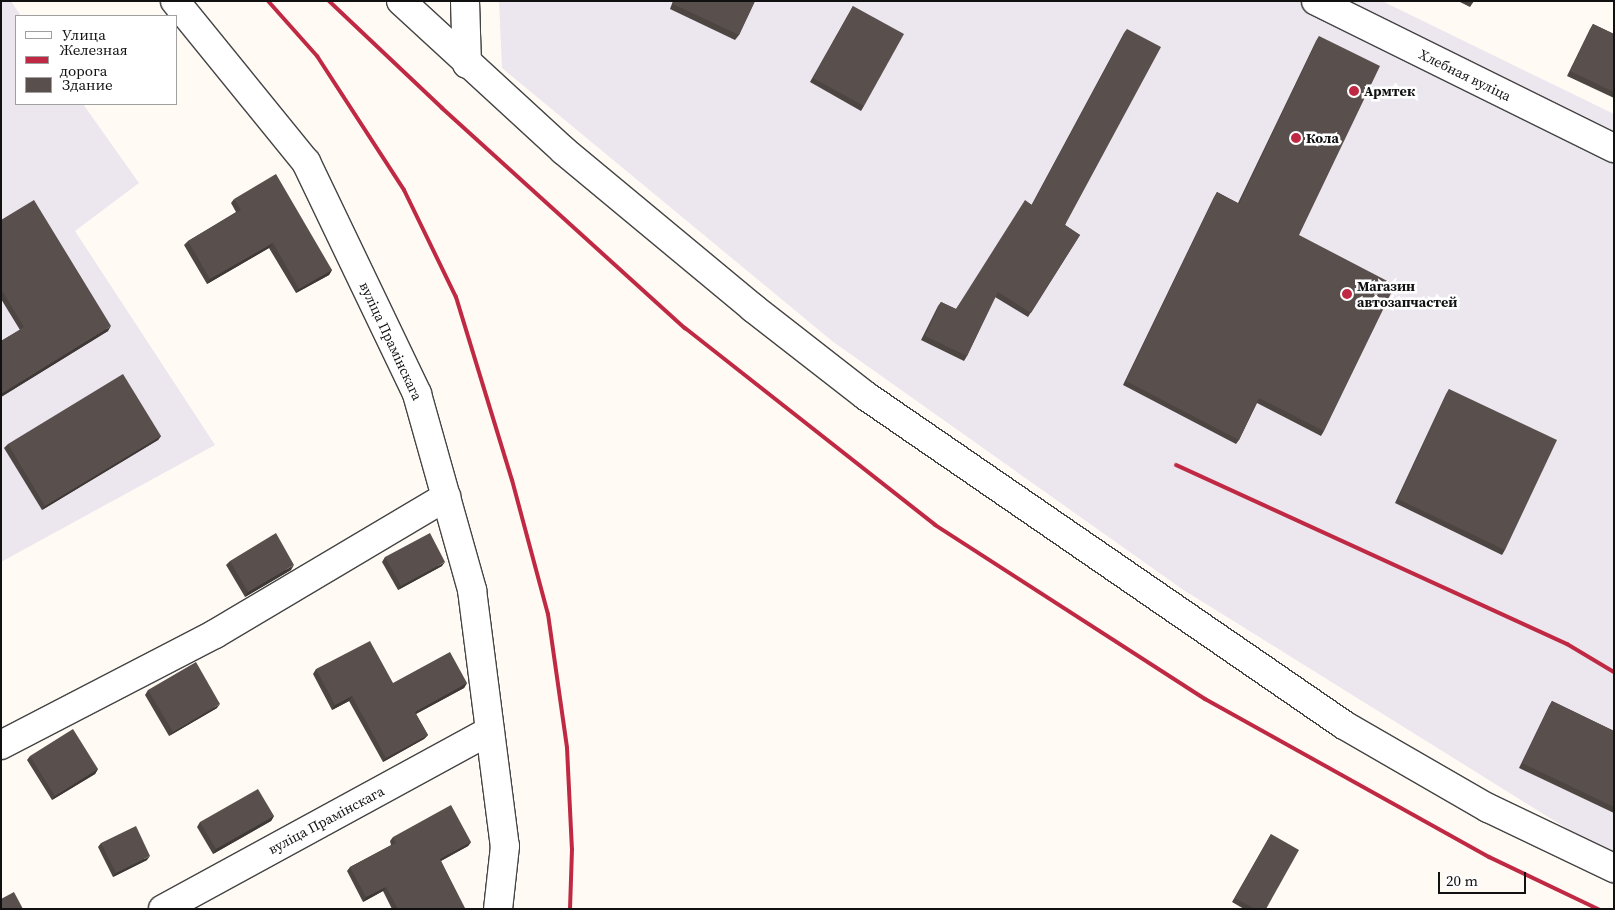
<!DOCTYPE html>
<html>
<head>
<meta charset="utf-8">
<style>
  body { margin:0 }
  #map { position:relative; width:1615px; height:910px; overflow:hidden; background:#fffbf4; font-family:"Source Serif 4",serif }
  div>[style] { position:absolute }
  .industrial>* { inset:0; background:#ece6ee }
  .roads { filter:drop-shadow(1px 0 #444) drop-shadow(-1px 0 #444) drop-shadow(0 1px #444) drop-shadow(0 -1px #444) }
  .minor>* { height:28px; margin:-14px; padding:0 14px; transform-origin:14px; border-radius:14px; background:#fff }
  .rail>* { height:4px; margin:-2px; padding:0 2px; transform-origin:2px; border-radius:2px; background:#c02943 }
  .wall>* { inset:0; background:#4d4542 }
  .shaded-wall>* { inset:0; background:#3e3836 }
  .building>* { inset:0; background:#59504d }
  .dots>* { width:14px; height:14px; translate:-50% -50%; box-sizing:border-box; border:2px solid #fff; border-radius:50% }
  span { translate:-50% -50%; white-space:nowrap; text-align:center; line-height:1.15; -webkit-text-stroke:5px #fff; paint-order:stroke }
  .street-label { font-size:14px; color:#111 }
  .poi-label { font-size:14px; color:#111; font-weight:700 }
  .left { translate:0 -50%; text-align:left }
  .frame { position:absolute; inset:0; border:2px solid #111; pointer-events:none }
  .legend { position:absolute; left:15px; top:15px; width:162px; height:90px; box-sizing:border-box; background:#fff; border:1px solid #a0a0a0; margin:0; padding:6px 9px; list-style:none; font-size:15px; color:#111 }
  .legend li { display:flex; align-items:center; gap:10px; height:25px }
  .legend b { width:25px; border:1px solid #a0a0a0 }
  .scale { position:absolute; left:1438px; top:872px; width:88px; height:22px; box-sizing:border-box; border:2px solid #111; border-top:0; padding-left:6px; font-size:15px; line-height:18px; white-space:nowrap; color:#111; -webkit-text-stroke:4px #fff; paint-order:stroke }
</style>
</head>
<body>
<div id="map">
  <div class="industrial">
    <i style="clip-path:polygon(1px 1px,11px 1px,21px 16px,16px 16px,16px 104px,83px 104px,139px 183px,75px 231px,215px 445px,1px 562px)"></i>
    <i style="clip-path:polygon(499px 1px,1382px 1px,1614px 114px,1614px 852px,1582px 838px,1182px 589px,832px 341px,502px 68px)"></i>
  </div>
  <div class="roads">
    <div class="minor">
      <i style="left:175px;top:1px;width:208px;rotate:50.9deg"></i>
      <i style="left:306px;top:162px;width:257px;rotate:64.4deg"></i>
      <i style="left:417px;top:394px;width:204px;rotate:74.3deg"></i>
      <i style="left:472px;top:590px;width:258px;rotate:82.7deg"></i>
      <i style="left:505px;top:846px;width:63px;rotate:96.3deg"></i>
      <i style="left:401px;top:1px;width:222px;rotate:42.6deg"></i>
      <i style="left:564px;top:151px;width:246px;rotate:39.7deg"></i>
      <i style="left:753px;top:308px;width:143px;rotate:37.9deg"></i>
      <i style="left:866px;top:396px;width:580px;rotate:34.54deg"></i>
      <i style="left:1344px;top:725px;width:166px;rotate:30deg"></i>
      <i style="left:1488px;top:808px;width:140px;rotate:25.5deg"></i>
      <i style="left:465px;top:1px;width:63px;rotate:88.2deg"></i>
      <i style="left:1316px;top:1px;width:332px;rotate:26.3deg"></i>
      <i style="left:1px;top:745px;width:241px;rotate:-27.4deg"></i>
      <i style="left:215px;top:634px;width:269px;rotate:-30.7deg"></i>
      <i style="left:163px;top:909px;width:372px;rotate:-28.6deg"></i>
    </div>
  </div>
  <div class="rail">
    <i style="left:268px;top:1px;width:74px;rotate:48.3deg"></i>
    <i style="left:317px;top:56px;width:160px;rotate:57deg"></i>
    <i style="left:404px;top:190px;width:119px;rotate:64.1deg"></i>
    <i style="left:456px;top:297px;width:191px;rotate:73deg"></i>
    <i style="left:512px;top:480px;width:139px;rotate:75deg"></i>
    <i style="left:548px;top:614px;width:135px;rotate:81.9deg"></i>
    <i style="left:567px;top:748px;width:101px;rotate:87.2deg"></i>
    <i style="left:572px;top:849px;width:60px;rotate:91.9deg"></i>
    <i style="left:329px;top:1px;width:156px;rotate:43.4deg"></i>
    <i style="left:442px;top:108px;width:328px;rotate:42.2deg"></i>
    <i style="left:685px;top:328px;width:318px;rotate:38.2deg"></i>
    <i style="left:935px;top:525px;width:321px;rotate:32.8deg"></i>
    <i style="left:1205px;top:699px;width:325px;rotate:29.1deg"></i>
    <i style="left:1489px;top:857px;width:121px;rotate:25.5deg"></i>
    <i style="left:1176px;top:465px;width:430px;rotate:24.6deg"></i>
    <i style="left:1567px;top:644px;width:55px;rotate:30.8deg"></i>
  </div>
  <div class="wall">
    <i style="clip-path:polygon(673px 1px,755px 1px,739px 35px,735px 40px,670px 9px)"></i>
    <i style="clip-path:polygon(1458px 1px,1474px 1px,1470px 7px)"></i>
    <i style="clip-path:polygon(853px 6px,864px 106px,861px 111px,810px 82px)"></i>
    <i style="clip-path:polygon(1593px 24px,1614px 34px,1614px 98px,1567px 76px,1590px 29px)"></i>
    <i style="clip-path:polygon(1127px 29px,1065px 225px,1080px 235px,1028px 317px,995px 297px,967px 356px,964px 361px,921px 340px,938px 306px,941px 302px,956px 309px,1032px 204px,1124px 33px)"></i>
    <i style="clip-path:polygon(1319px 36px,1299px 235px,1324px 431px,1321px 436px,1257px 403px,1239px 440px,1236px 444px,1123px 385px,1214px 197px,1217px 192px,1238px 203px,1316px 41px)"></i>
    <i style="clip-path:polygon(234px 199px,332px 270px,329px 275px,296px 293px,269px 248px,207px 284px,184px 245px,188px 241px,236px 212px,231px 203px)"></i>
    <i style="clip-path:polygon(1px 220px,108px 331px,1px 397px,1px 341px,20px 330px,1px 299px)"></i>
    <i style="clip-path:polygon(1449px 389px,1505px 550px,1502px 555px,1395px 503px,1446px 394px)"></i>
    <i style="clip-path:polygon(161px 436px,158px 440px,42px 510px,4px 448px,8px 444px)"></i>
    <i style="clip-path:polygon(385px 557px,442px 566px,398px 590px,382px 562px)"></i>
    <i style="clip-path:polygon(230px 561px,291px 570px,245px 597px,226px 565px)"></i>
    <i style="clip-path:polygon(316px 669px,393px 683px,467px 683px,464px 688px,416px 714px,428px 735px,424px 739px,383px 762px,349px 701px,332px 710px,313px 674px)"></i>
    <i style="clip-path:polygon(148px 690px,217px 708px,169px 736px,145px 695px)"></i>
    <i style="clip-path:polygon(1552px 701px,1614px 731px,1614px 813px,1519px 768px,1549px 706px)"></i>
    <i style="clip-path:polygon(30px 756px,98px 769px,95px 774px,52px 800px,27px 760px)"></i>
    <i style="clip-path:polygon(274px 816px,271px 821px,213px 854px,197px 827px,200px 822px)"></i>
    <i style="clip-path:polygon(1271px 834px,1266px 909px,1244px 909px,1232px 902px)"></i>
    <i style="clip-path:polygon(393px 837px,471px 842px,468px 846px,441px 861px,464px 909px,392px 909px,383px 891px,363px 902px,347px 871px,350px 867px,391px 845px,390px 841px)"></i>
    <i style="clip-path:polygon(101px 843px,147px 860px,113px 877px,98px 847px)"></i>
  </div>
  <div class="shaded-wall">
    <i style="clip-path:polygon(273px 243px,269px 248px,207px 284px,210px 279px)"></i>
    <i style="clip-path:polygon(332px 270px,329px 275px,296px 293px,299px 289px)"></i>
    <i style="clip-path:polygon(111px 326px,108px 331px,1px 397px,1px 394px)"></i>
    <i style="clip-path:polygon(161px 436px,158px 440px,42px 510px,45px 506px)"></i>
    <i style="clip-path:polygon(445px 562px,442px 566px,398px 590px,401px 586px)"></i>
    <i style="clip-path:polygon(294px 565px,291px 570px,245px 597px,248px 592px)"></i>
    <i style="clip-path:polygon(467px 683px,464px 688px,412px 716px,415px 712px)"></i>
    <i style="clip-path:polygon(352px 696px,349px 701px,332px 710px,335px 705px)"></i>
    <i style="clip-path:polygon(220px 704px,217px 708px,169px 736px,173px 732px)"></i>
    <i style="clip-path:polygon(428px 735px,424px 739px,383px 762px,386px 758px)"></i>
    <i style="clip-path:polygon(98px 769px,95px 774px,52px 800px,55px 796px)"></i>
    <i style="clip-path:polygon(274px 816px,271px 821px,213px 854px,216px 849px)"></i>
    <i style="clip-path:polygon(471px 842px,468px 846px,437px 863px,440px 859px)"></i>
    <i style="clip-path:polygon(150px 856px,147px 860px,113px 877px,116px 873px)"></i>
    <i style="clip-path:polygon(386px 887px,383px 891px,363px 902px,366px 897px)"></i>
  </div>
  <div class="building">
    <i style="clip-path:polygon(674px 1px,755px 1px,739px 35px,673px 4px)"></i>
    <i style="clip-path:polygon(853px 6px,904px 34px,864px 106px,813px 78px)"></i>
    <i style="clip-path:polygon(1593px 24px,1614px 34px,1614px 92px,1570px 71px)"></i>
    <i style="clip-path:polygon(1127px 29px,1161px 47px,1065px 225px,1080px 235px,1031px 313px,998px 292px,967px 356px,925px 336px,941px 302px,956px 309px,1025px 200px,1032px 205px)"></i>
    <i style="clip-path:polygon(1319px 36px,1380px 66px,1299px 235px,1395px 285px,1324px 431px,1259px 398px,1239px 440px,1126px 381px,1217px 192px,1239px 204px)"></i>
    <i style="clip-path:polygon(276px 174px,332px 270px,299px 289px,273px 243px,210px 279px,188px 241px,241px 210px,234px 199px)"></i>
    <i style="clip-path:polygon(34px 200px,111px 326px,1px 394px,1px 341px,24px 327px,1px 289px,1px 220px)"></i>
    <i style="clip-path:polygon(123px 374px,161px 436px,45px 506px,8px 444px)"></i>
    <i style="clip-path:polygon(1449px 389px,1557px 440px,1505px 550px,1398px 499px)"></i>
    <i style="clip-path:polygon(276px 533px,294px 565px,248px 592px,230px 561px)"></i>
    <i style="clip-path:polygon(430px 533px,445px 562px,401px 586px,385px 557px)"></i>
    <i style="clip-path:polygon(370px 641px,393px 683px,450px 652px,467px 683px,415px 712px,428px 735px,386px 758px,352px 696px,335px 705px,316px 669px)"></i>
    <i style="clip-path:polygon(196px 662px,220px 704px,173px 732px,148px 690px)"></i>
    <i style="clip-path:polygon(1552px 701px,1614px 731px,1614px 807px,1522px 763px)"></i>
    <i style="clip-path:polygon(73px 729px,98px 769px,55px 796px,30px 756px)"></i>
    <i style="clip-path:polygon(258px 789px,274px 816px,216px 849px,200px 822px)"></i>
    <i style="clip-path:polygon(451px 805px,471px 842px,440px 859px,465px 908px,398px 909px,386px 887px,366px 897px,350px 867px,396px 843px,393px 837px)"></i>
    <i style="clip-path:polygon(136px 826px,150px 856px,116px 873px,101px 843px)"></i>
    <i style="clip-path:polygon(1271px 834px,1299px 850px,1266px 909px,1255px 909px,1235px 898px)"></i>
    <i style="clip-path:polygon(14px 892px,23px 909px,1px 909px,1px 899px)"></i>
  </div>
  <div class="dots">
    <i style="left:1354px;top:91px;background:#c02943"></i>
    <i style="left:1296px;top:138px;background:#c02943"></i>
    <i style="left:1347px;top:294px;background:#c02943"></i>
  </div>
  <div class="street-label">
    <span style="left:1465px;top:75px;rotate:26deg">Хлебная вуліца</span>
    <span style="left:391px;top:341px;rotate:65deg">вуліца Прамінскага</span>
    <span style="left:326px;top:820px;rotate:-28deg">вуліца Прамінскага</span>
  </div>
  <div class="poi-label">
    <span class="left" style="left:1364px;top:91px">Армтек</span>
    <span class="left" style="left:1306px;top:138px">Кола</span>
    <span class="left" style="left:1357px;top:294px">Магазин<br>автозапчастей</span>
  </div>
  <div class="frame"></div>
  <ul class="legend">
  <li><b style="height:6px;background:#fff"></b>Улица</li>
  <li><b style="height:6px;background:#c02943"></b>Железная дорога</li>
  <li><b style="height:14px;background:#59504d"></b>Здание</li>
  </ul>
  <div class="scale">20 m</div>
</div>
</body>
</html>
